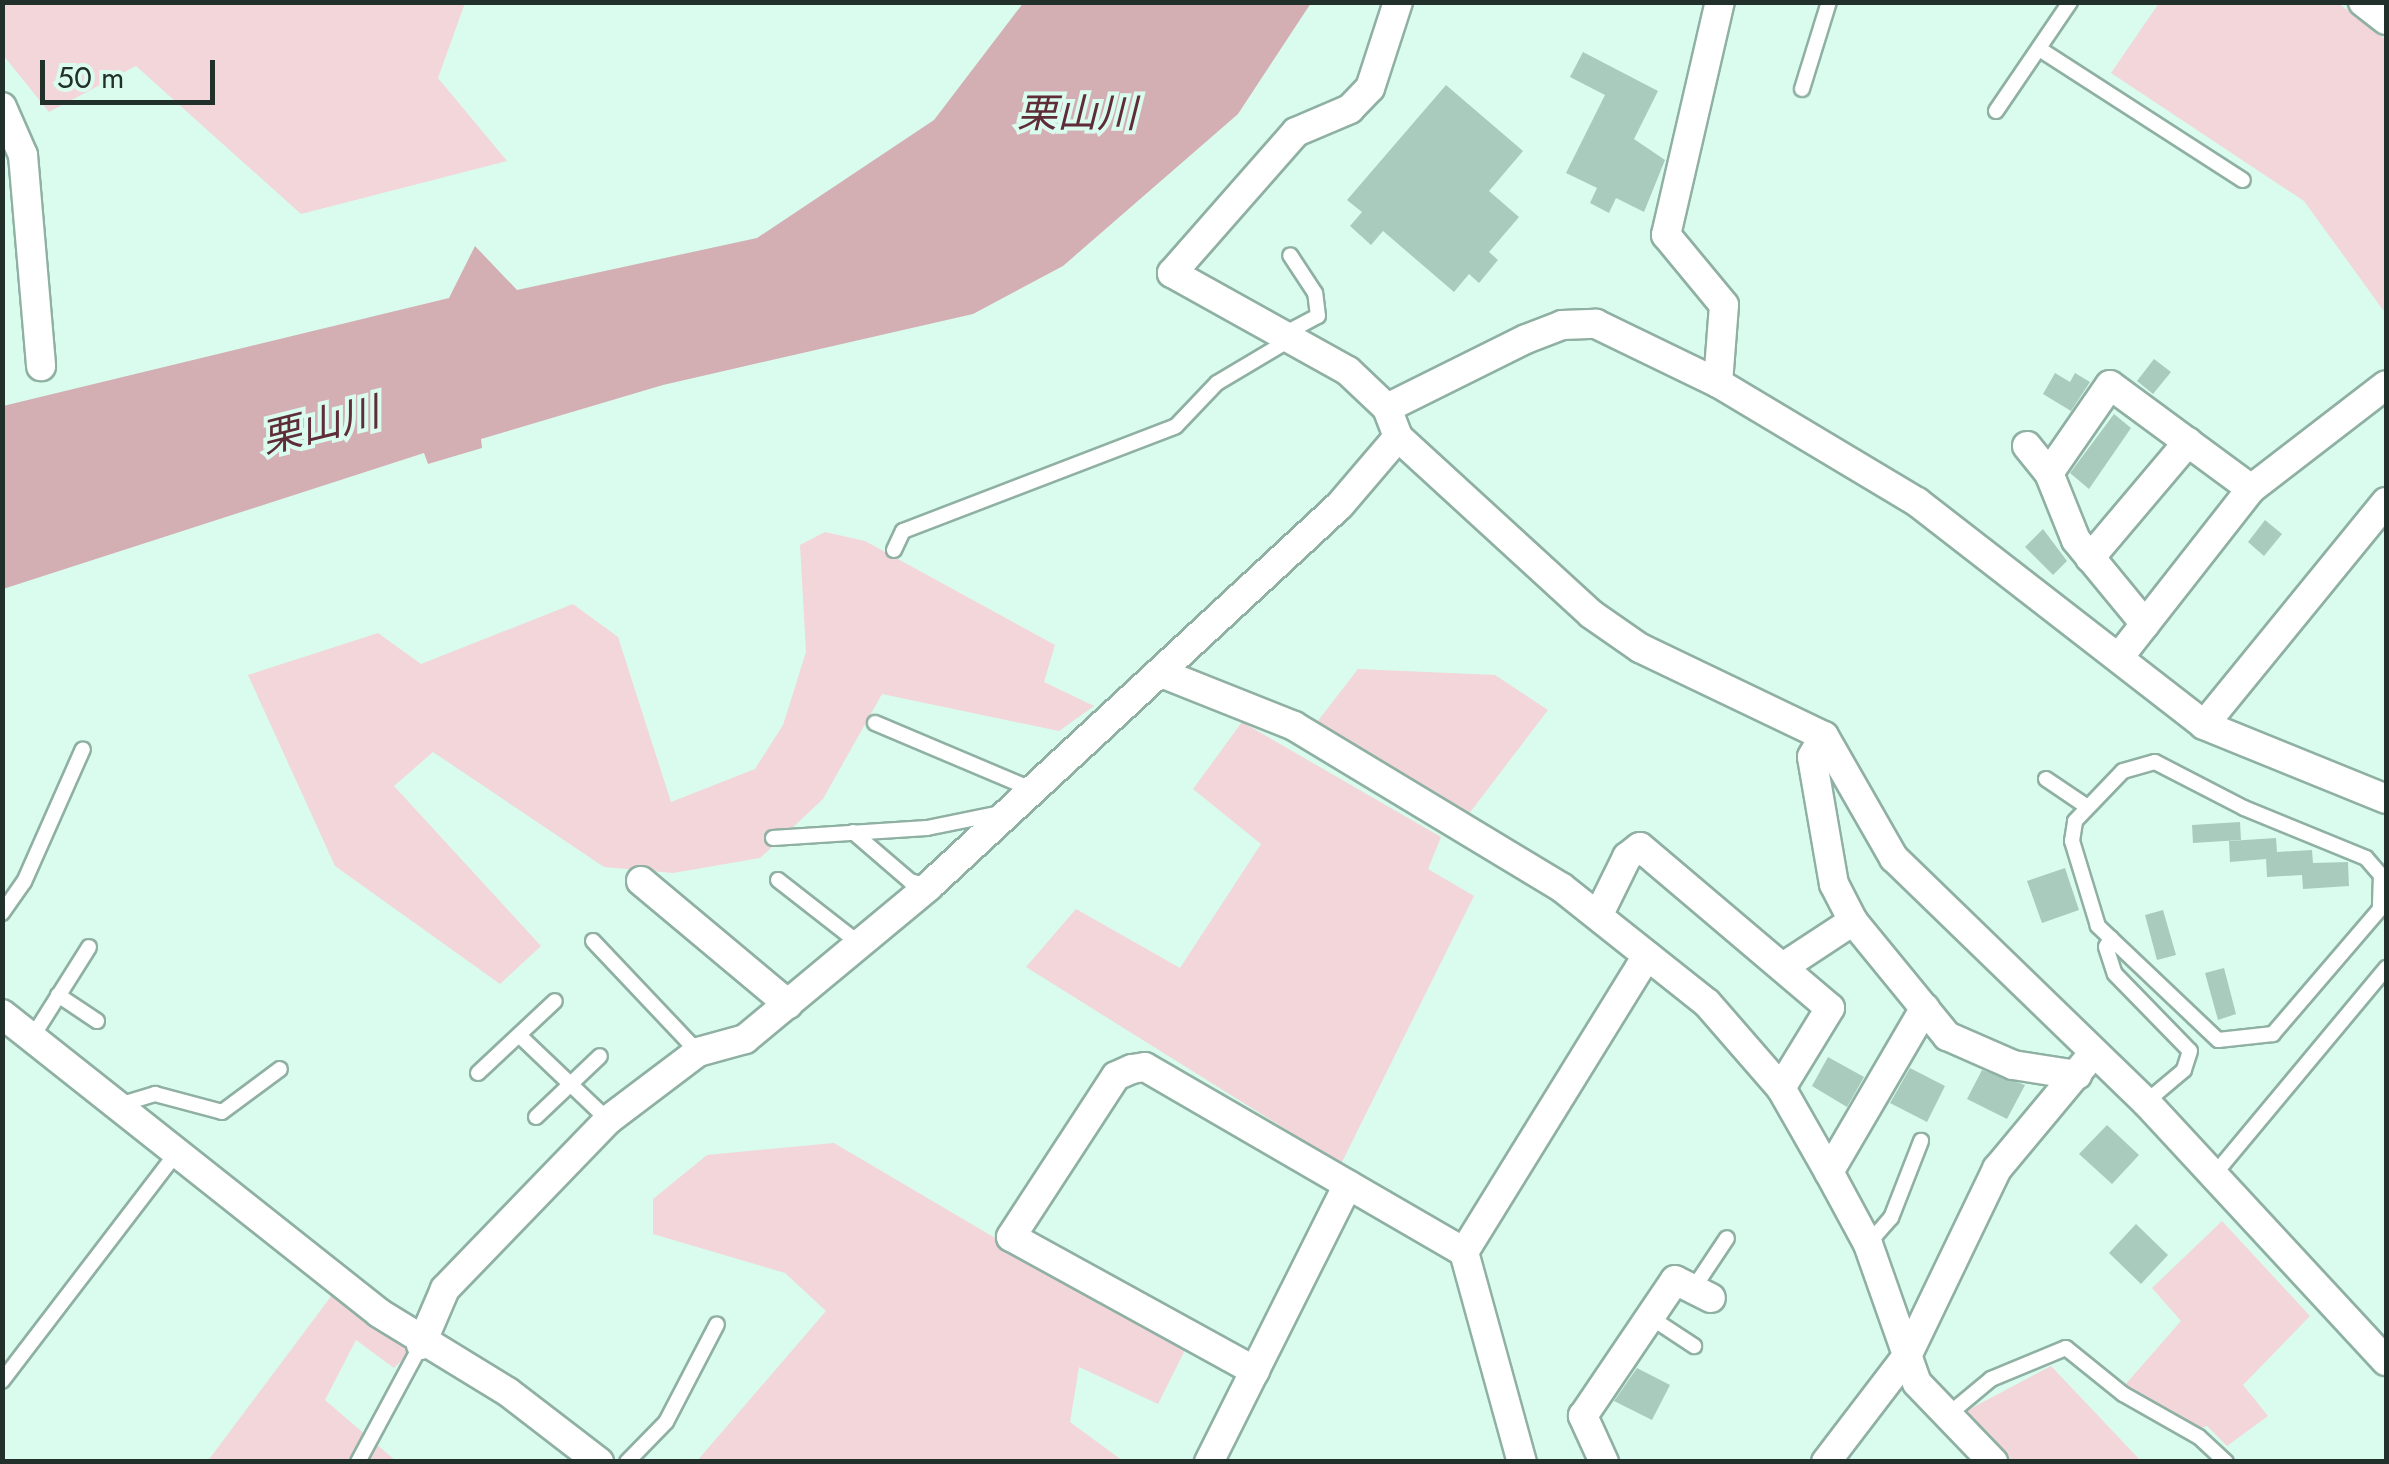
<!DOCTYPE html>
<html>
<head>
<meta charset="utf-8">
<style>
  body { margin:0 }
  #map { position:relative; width:2389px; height:1464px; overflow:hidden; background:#d9fcee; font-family:Jost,"Noto Sans JP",sans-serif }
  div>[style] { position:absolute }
  .green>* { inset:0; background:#f2d6da }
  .water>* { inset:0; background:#d3afb4 }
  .building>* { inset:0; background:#a9cbbe }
  .roads { filter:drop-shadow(2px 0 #8fb0a3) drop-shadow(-2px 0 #8fb0a3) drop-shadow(0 2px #8fb0a3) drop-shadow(0 -2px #8fb0a3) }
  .service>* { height:14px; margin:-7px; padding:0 7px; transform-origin:7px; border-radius:7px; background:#fff }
  .minor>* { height:28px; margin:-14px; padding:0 14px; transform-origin:14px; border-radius:14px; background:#fff }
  span { translate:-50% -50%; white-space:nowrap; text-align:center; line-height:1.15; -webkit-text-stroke:8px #d9fcee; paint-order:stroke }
  .water-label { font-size:40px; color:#5e2d38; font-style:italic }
  .frame { position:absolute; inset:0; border:5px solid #22302b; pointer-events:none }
  .scale { position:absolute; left:40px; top:60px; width:175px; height:45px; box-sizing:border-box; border:5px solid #22302b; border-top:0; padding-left:12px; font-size:30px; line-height:35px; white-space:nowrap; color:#22302b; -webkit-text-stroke:8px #d9fcee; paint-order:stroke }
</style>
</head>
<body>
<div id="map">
  <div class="green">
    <i style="clip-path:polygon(2px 3px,465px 3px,438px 78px,507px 161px,301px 214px,136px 66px,49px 112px,3px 55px)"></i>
    <i style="clip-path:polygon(2159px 3px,2338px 3px,2386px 40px,2386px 314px,2304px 201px,2111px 73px)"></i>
    <i style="clip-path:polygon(825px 532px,865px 541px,1055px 645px,1044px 682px,1094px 706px,1059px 731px,882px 694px,823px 799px,760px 858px,673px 873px,604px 867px,433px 752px,394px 786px,541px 946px,500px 984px,335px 866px,248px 675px,378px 633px,421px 664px,573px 604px,618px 637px,671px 802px,755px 769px,783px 725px,806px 652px,800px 545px)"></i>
    <i style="clip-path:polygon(1358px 669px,1495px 675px,1548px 710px,1465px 819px,1317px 722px)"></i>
    <i style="clip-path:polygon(1242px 722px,1441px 837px,1428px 869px,1474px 896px,1341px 1164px,1026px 967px,1076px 909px,1180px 968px,1261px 844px,1193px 789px)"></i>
    <i style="clip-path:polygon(834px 1143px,1185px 1350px,1158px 1404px,1079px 1367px,1070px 1422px,1123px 1461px,697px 1461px,826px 1311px,785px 1273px,653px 1234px,653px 1199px,707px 1155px)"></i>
    <i style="clip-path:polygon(2222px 1221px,2310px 1316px,2243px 1385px,2268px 1416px,2227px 1446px,2207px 1426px,2178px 1436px,2124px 1386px,2181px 1321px,2152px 1288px)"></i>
    <i style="clip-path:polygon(335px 1291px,411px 1351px,394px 1368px,356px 1340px,325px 1400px,396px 1461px,207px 1462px)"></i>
    <i style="clip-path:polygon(2051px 1366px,2141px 1461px,2006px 1461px,1966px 1411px)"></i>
  </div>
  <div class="water">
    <i style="clip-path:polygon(1024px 2px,1311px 3px,1238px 114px,1063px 266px,973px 314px,663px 385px,481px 439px,482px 448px,428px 464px,424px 453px,3px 589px,3px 406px,449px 298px,475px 246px,517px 290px,757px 238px,934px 120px)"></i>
  </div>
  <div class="building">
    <i style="clip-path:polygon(1583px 52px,1658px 91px,1634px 139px,1665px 160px,1644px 212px,1616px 198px,1609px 213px,1590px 203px,1597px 188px,1566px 173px,1605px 95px,1570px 77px)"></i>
    <i style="clip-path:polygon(1446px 85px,1523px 151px,1489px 191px,1519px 217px,1489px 252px,1498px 260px,1479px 283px,1469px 274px,1454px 292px,1383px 231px,1371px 245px,1350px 226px,1362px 212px,1347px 200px)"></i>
    <i style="clip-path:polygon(2154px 359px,2171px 372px,2153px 394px,2137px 381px)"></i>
    <i style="clip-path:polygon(2055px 373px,2070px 382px,2075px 373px,2090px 382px,2071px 411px,2043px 394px)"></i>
    <i style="clip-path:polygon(2114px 414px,2131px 428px,2089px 489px,2070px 473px)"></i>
    <i style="clip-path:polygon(2265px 520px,2282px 534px,2264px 556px,2248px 542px)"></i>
    <i style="clip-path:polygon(2043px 529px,2067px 561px,2053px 575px,2025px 547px)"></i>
    <i style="clip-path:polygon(2240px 822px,2241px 840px,2193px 843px,2192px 825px)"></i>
    <i style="clip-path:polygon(2276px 838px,2277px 852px,2312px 850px,2313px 863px,2348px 862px,2349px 886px,2303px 889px,2302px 875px,2267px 877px,2266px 859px,2230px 862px,2229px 841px)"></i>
    <i style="clip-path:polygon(2065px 868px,2079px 910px,2042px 923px,2027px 881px)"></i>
    <i style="clip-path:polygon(2163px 910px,2176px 955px,2157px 960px,2145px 915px)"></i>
    <i style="clip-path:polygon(2224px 968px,2236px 1014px,2218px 1020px,2205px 973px)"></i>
    <i style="clip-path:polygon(1828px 1057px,1864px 1077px,1847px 1107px,1812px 1086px)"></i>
    <i style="clip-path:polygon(1910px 1068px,1945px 1086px,1927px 1122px,1890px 1103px)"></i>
    <i style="clip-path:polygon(1982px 1070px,2025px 1085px,2007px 1119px,1967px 1099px)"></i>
    <i style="clip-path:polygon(2107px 1125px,2139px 1155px,2112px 1184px,2079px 1154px)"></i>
    <i style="clip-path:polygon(2136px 1224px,2168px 1255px,2141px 1284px,2109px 1253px)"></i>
    <i style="clip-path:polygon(1637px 1368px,1670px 1385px,1652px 1420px,1614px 1401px)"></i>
  </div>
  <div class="roads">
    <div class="service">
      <i style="left:2041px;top:50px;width:240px;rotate:32.8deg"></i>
      <i style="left:1802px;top:89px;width:91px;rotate:-72.8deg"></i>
      <i style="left:1996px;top:111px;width:132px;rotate:-55.8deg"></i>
      <i style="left:1284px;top:334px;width:38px;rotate:-28deg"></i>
      <i style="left:1318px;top:316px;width:23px;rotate:-97deg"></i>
      <i style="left:1315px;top:293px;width:45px;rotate:-123.3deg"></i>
      <i style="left:894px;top:550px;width:21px;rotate:-65deg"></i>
      <i style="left:903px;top:531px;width:292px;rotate:-21deg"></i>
      <i style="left:1176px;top:426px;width:59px;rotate:-46.4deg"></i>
      <i style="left:1217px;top:383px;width:86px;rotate:-30.7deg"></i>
      <i style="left:875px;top:723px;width:167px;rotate:22.9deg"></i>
      <i style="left:2155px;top:762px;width:100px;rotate:27.3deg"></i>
      <i style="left:2244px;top:808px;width:132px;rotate:22.3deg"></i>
      <i style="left:2366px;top:858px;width:23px;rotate:49deg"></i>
      <i style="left:2381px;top:875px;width:34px;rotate:92deg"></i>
      <i style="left:2380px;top:909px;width:165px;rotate:130.6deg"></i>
      <i style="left:2273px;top:1034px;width:55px;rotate:173.8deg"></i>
      <i style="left:2218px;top:1040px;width:166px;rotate:-136.5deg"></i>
      <i style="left:2098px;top:926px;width:89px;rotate:-107deg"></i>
      <i style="left:2072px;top:841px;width:20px;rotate:-81deg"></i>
      <i style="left:2075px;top:821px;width:69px;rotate:-46.2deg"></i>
      <i style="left:2123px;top:771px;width:33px;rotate:-16deg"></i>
      <i style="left:2046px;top:779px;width:48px;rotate:34deg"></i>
      <i style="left:853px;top:832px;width:75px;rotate:40.7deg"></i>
      <i style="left:910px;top:881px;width:19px;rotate:16deg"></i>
      <i style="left:773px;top:838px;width:154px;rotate:-3.7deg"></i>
      <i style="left:927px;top:828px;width:76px;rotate:-11.5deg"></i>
      <i style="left:778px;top:880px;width:104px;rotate:38deg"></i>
      <i style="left:2px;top:913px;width:38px;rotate:-55deg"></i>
      <i style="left:24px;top:882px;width:145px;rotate:-66.1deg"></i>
      <i style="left:2111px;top:938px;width:10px;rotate:119deg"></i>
      <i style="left:2106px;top:947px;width:28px;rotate:72deg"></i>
      <i style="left:2115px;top:974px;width:107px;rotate:45.8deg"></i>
      <i style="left:2190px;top:1051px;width:20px;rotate:108deg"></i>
      <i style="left:2184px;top:1070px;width:50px;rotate:139.9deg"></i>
      <i style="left:593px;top:941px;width:153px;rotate:46.6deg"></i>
      <i style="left:58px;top:995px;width:47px;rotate:33.7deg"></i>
      <i style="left:33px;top:1036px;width:105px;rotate:-57.8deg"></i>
      <i style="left:522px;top:1038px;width:119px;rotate:43.6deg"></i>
      <i style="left:478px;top:1073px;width:105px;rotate:-43.1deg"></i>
      <i style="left:119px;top:1105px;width:38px;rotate:-17deg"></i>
      <i style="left:155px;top:1094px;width:69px;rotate:15deg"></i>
      <i style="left:222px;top:1112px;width:72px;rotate:-36.6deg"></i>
      <i style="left:536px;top:1117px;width:88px;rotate:-43.6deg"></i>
      <i style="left:2213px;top:1176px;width:271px;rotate:-50.2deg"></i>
      <i style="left:1868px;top:1244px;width:35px;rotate:-49deg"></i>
      <i style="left:1891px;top:1218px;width:83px;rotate:-68.7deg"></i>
      <i style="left:1693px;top:1289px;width:61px;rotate:-56.3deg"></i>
      <i style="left:1650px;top:1317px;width:53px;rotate:33.4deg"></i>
      <i style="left:2px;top:1381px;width:288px;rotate:-52.6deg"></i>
      <i style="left:1949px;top:1414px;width:55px;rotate:-39.8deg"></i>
      <i style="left:1991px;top:1379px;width:81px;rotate:-22.5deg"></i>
      <i style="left:2066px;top:1348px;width:73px;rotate:38.9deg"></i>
      <i style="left:2123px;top:1394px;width:87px;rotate:29.5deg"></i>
      <i style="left:2199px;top:1437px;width:37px;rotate:43deg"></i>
      <i style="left:358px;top:1462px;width:133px;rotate:-61.7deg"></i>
      <i style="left:627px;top:1462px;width:56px;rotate:-45.7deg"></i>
      <i style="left:666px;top:1422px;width:110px;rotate:-62.5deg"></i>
    </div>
    <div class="minor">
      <i style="left:1398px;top:2px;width:90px;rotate:108deg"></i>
      <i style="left:1370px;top:88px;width:29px;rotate:134deg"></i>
      <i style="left:1350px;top:109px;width:59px;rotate:156.9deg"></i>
      <i style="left:1296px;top:132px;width:188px;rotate:131.3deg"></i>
      <i style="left:1172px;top:273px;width:201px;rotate:29.1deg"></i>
      <i style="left:1348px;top:371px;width:54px;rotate:43.5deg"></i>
      <i style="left:1387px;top:408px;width:31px;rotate:69deg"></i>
      <i style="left:1398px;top:437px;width:262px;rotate:42.5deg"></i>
      <i style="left:1591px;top:614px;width:60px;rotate:34.8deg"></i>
      <i style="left:1640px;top:648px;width:204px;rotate:25.6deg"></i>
      <i style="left:1824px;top:736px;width:141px;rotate:60.2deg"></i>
      <i style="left:1894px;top:858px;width:351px;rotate:44.1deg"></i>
      <i style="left:2146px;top:1102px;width:353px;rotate:47.2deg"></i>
      <i style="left:2363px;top:2px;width:29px;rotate:38deg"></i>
      <i style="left:2px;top:107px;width:52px;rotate:66.4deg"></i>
      <i style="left:23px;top:155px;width:212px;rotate:85.1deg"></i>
      <i style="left:1718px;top:383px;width:78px;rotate:-85.6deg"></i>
      <i style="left:1724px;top:305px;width:91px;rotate:-129.6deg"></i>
      <i style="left:1666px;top:235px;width:239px;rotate:-77deg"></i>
      <i style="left:1387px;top:408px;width:155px;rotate:-26.4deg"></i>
      <i style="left:1526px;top:339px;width:39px;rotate:-21deg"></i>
      <i style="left:1562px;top:325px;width:34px;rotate:-2deg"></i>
      <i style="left:1596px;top:324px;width:136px;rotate:25.8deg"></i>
      <i style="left:1718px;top:383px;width:232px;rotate:30.9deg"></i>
      <i style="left:1917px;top:502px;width:363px;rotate:37.8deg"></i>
      <i style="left:2204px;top:725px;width:196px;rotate:22.1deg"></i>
      <i style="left:2027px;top:446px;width:35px;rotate:51deg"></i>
      <i style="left:2049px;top:473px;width:72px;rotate:68.1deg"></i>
      <i style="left:2076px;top:540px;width:109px;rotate:50.6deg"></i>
      <i style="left:2049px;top:473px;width:107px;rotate:-55.3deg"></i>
      <i style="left:2110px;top:385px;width:175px;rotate:36.4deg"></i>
      <i style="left:2090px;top:558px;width:152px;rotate:-49.8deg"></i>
      <i style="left:2120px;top:656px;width:212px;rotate:-51.9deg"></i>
      <i style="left:2251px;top:489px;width:170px;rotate:-37.6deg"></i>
      <i style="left:1161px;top:673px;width:143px;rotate:21.7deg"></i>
      <i style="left:1294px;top:726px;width:312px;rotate:31.1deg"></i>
      <i style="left:1561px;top:887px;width:186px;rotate:38.5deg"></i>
      <i style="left:1707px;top:1003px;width:113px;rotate:49deg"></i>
      <i style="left:1781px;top:1088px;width:97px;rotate:60.3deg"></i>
      <i style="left:1829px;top:1172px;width:82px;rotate:61.6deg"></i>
      <i style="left:1868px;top:1244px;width:147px;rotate:70.6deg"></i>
      <i style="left:1917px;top:1383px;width:110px;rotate:46.1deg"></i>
      <i style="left:2204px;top:725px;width:288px;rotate:-50.8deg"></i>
      <i style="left:1824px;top:736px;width:24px;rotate:120deg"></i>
      <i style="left:1812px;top:757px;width:129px;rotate:80.2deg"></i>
      <i style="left:1834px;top:884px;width:42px;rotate:62.8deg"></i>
      <i style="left:1853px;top:921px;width:149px;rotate:50.7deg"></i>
      <i style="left:1947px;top:1036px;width:72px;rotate:23.7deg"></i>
      <i style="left:2013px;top:1065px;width:65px;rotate:8.9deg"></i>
      <i style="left:641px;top:881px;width:192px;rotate:39.9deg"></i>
      <i style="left:1599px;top:914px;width:64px;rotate:-63.8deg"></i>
      <i style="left:1627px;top:857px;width:16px;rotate:-38deg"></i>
      <i style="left:1640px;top:847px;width:249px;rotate:40.3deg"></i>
      <i style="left:1830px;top:1008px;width:94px;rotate:121.5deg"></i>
      <i style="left:1783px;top:967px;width:84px;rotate:-33.3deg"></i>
      <i style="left:2px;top:1014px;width:481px;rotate:38.4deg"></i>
      <i style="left:379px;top:1313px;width:151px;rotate:31.5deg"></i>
      <i style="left:508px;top:1392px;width:115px;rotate:37.6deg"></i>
      <i style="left:1829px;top:1172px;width:190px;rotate:-59.7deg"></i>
      <i style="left:1464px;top:1252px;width:348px;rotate:-58.3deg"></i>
      <i style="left:421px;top:1345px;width:61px;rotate:-66.8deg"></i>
      <i style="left:445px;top:1289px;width:235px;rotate:-46deg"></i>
      <i style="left:608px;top:1120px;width:113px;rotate:-37.1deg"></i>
      <i style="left:698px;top:1052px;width:49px;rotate:-15.5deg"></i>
      <i style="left:745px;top:1039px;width:239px;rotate:-39.7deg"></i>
      <i style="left:929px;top:886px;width:560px;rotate:-42.83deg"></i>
      <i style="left:1340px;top:505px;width:89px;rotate:-49.5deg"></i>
      <i style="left:1255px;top:1371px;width:278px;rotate:-151.2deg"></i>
      <i style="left:1011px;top:1237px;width:192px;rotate:-56.9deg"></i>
      <i style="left:1116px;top:1076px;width:17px;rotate:-24deg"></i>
      <i style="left:1132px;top:1069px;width:13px;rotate:-9deg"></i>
      <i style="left:1145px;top:1067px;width:369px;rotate:30.1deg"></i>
      <i style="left:1464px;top:1252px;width:218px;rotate:74.6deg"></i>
      <i style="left:1209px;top:1462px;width:310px;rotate:-63.4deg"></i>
      <i style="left:1604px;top:1462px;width:51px;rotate:-114.5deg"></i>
      <i style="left:1583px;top:1416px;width:164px;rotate:-55.9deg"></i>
      <i style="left:1675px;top:1280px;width:40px;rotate:26.6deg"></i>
      <i style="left:1826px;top:1462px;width:133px;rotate:-52.6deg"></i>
      <i style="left:1907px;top:1356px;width:208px;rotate:-64.3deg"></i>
      <i style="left:1997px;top:1169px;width:148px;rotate:-50.2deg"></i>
    </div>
  </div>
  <div class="water-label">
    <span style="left:1077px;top:113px">栗山川</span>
    <span style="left:320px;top:425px;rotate:-14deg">栗山川</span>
  </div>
  <div class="frame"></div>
  <div class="scale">50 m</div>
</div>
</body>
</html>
